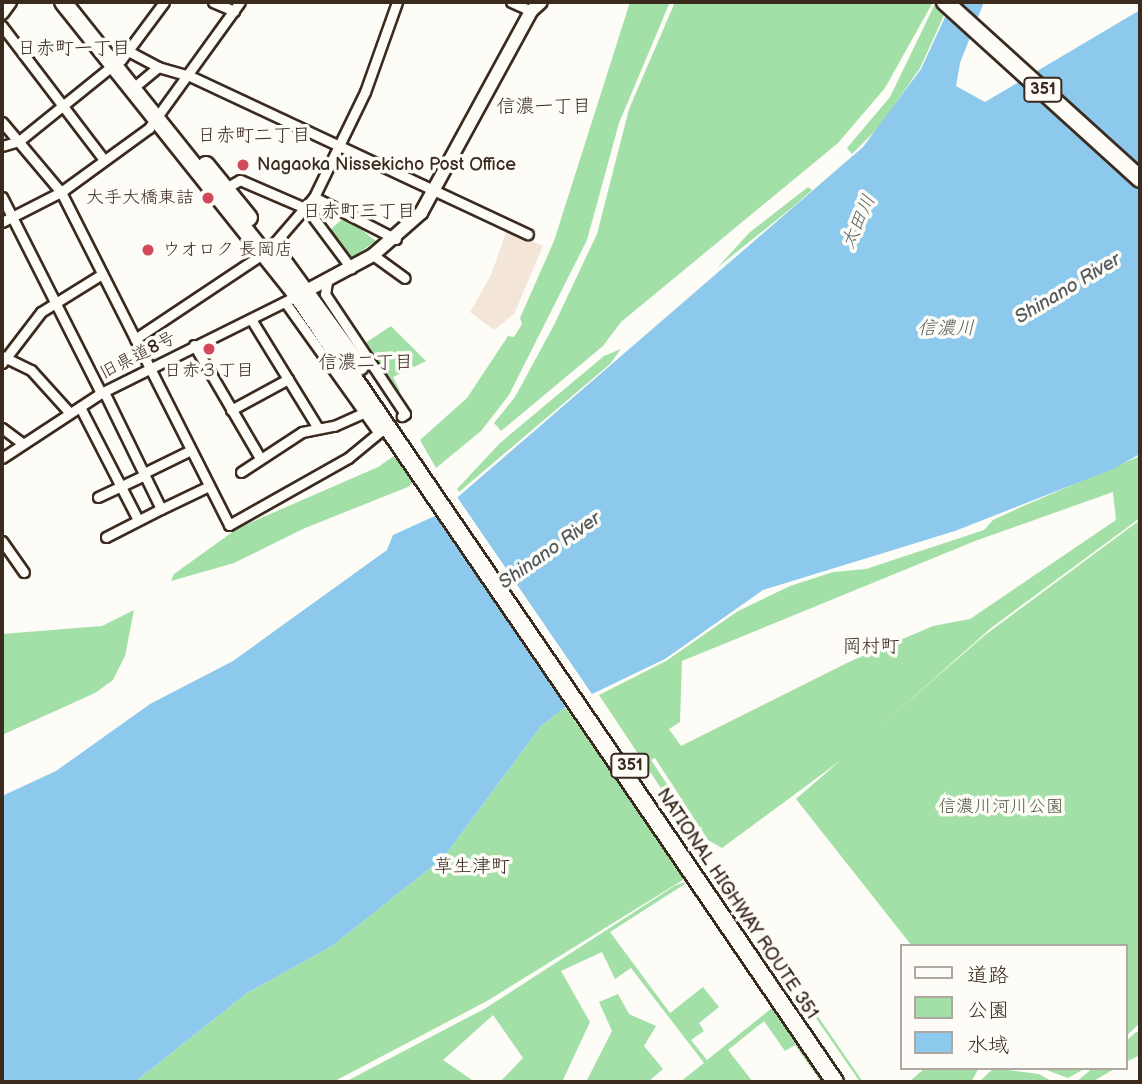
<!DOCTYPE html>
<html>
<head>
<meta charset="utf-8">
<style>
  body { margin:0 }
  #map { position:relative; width:1142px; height:1084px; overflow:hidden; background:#fdfcf7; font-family:"Balsamiq Sans","Klee One",sans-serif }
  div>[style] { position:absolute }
  .built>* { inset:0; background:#f3e6d8 }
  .green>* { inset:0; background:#a3e0a7 }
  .water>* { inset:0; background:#8dc9ed }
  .pier>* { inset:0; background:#fdfcf7 }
  .roads { filter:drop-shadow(2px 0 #3b2a1e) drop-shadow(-2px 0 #3b2a1e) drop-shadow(0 2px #3b2a1e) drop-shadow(0 -2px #3b2a1e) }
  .street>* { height:9px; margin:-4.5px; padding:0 4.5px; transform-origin:4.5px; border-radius:4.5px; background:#fdfcf7 }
  .secondary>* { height:12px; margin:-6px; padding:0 6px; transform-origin:6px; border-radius:6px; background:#fdfcf7 }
  .highway>* { height:16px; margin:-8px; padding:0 8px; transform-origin:8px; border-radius:8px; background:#fdfcf7 }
  .dots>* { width:19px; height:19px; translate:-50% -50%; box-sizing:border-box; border:4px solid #fdfcf7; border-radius:50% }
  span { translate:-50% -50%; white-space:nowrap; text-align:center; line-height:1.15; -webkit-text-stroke:7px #fdfcf7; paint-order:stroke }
  .shield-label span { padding:2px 5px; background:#fdfcf7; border:2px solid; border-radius:5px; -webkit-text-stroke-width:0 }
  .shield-label { font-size:16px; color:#3b2a1e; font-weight:700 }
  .poi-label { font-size:18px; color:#3b2a1e }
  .left { translate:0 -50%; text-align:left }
  .right { translate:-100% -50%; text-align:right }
  .street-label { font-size:18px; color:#3b2a1e }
  .park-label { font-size:18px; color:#555840 }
  .neighbourhood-label { font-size:19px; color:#3b2a1e }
  .water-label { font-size:19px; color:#545a5c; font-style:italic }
  .frame { position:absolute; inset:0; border:4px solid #3b2a1e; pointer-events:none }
  .legend { position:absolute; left:900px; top:944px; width:228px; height:126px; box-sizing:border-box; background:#fdfcf7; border:2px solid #afa8a0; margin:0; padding:9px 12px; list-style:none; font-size:21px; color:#3b2a1e }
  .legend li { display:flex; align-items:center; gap:14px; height:35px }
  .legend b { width:35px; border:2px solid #afa8a0 }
</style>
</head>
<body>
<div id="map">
  <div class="built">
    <i style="clip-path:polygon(507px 230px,543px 246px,514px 314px,494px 330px,470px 312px,491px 275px)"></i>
  </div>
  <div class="green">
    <i style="clip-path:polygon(630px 2px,670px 2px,619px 123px,587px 240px,509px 395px,481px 431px,436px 468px,420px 440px,467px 398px,508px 336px,514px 337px,522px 324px,520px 318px,554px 241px)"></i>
    <i style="clip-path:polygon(675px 2px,933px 2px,885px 88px,838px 143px,621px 322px,603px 346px,501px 431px,494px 423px,515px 397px,554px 325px,597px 234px,629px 109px)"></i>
    <i style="clip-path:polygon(935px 4px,945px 13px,920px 68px,880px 126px,852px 154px,847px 148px,890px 97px)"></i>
    <i style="clip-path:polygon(808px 187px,812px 190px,794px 206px,718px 267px,749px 233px)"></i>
    <i style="clip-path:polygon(341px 220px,352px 222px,376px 241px,352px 258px,329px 231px)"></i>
    <i style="clip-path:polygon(391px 326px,426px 361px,393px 377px,400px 391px,396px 393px,362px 345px)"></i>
    <i style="clip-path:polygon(621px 349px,610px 364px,459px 492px,457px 489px,500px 443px,604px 356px)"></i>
    <i style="clip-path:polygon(397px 454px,417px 479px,408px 487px,305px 528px,234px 563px,171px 581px,174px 574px,238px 528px,378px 467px)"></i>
    <i style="clip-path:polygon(evenodd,1140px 456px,1140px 518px,991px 628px,848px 755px,722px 848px,708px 840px,655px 758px,651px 760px,712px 852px,708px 859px,599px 695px,666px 661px,738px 611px,790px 586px,833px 572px,866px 569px,984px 530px,993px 520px,1021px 507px,1140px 456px,1113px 492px,1116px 520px,970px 619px,933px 626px,851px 661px,681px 746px,669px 729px,680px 722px,682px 661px,975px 541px,1113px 492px)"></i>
    <i style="clip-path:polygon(1140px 520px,1140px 1023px,1126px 1036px,1126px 946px,912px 946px,796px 799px,985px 635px)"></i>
    <i style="clip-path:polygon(134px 610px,125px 656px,113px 680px,95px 693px,2px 735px,2px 634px,102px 626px)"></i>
    <i style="clip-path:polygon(565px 707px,686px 878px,487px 1001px,333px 1082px,135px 1082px,247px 993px,332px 946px,444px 857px,541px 726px)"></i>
    <i style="clip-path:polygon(evenodd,689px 881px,825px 1082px,821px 1082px,795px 1045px,785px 1051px,764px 1021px,728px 1050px,753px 1082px,680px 1082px,704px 1063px,631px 968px,615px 979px,602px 952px,561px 971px,590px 1022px,562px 1082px,500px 1082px,523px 1058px,493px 1015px,443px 1060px,475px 1082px,345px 1082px,486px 1008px,676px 885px,689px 881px,688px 882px,772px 1008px,707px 1060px,691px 1040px,704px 1031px,699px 1023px,719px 1007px,703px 987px,670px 1013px,610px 932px,688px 882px)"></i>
    <i style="clip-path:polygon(735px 892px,772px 949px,798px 987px,732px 894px)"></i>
    <i style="clip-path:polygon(798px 992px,804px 996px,863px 1082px,860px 1082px)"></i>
    <i style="clip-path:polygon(618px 994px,629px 1014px,656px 1026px,644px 1046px,663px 1069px,648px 1082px,586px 1082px,612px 1031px,599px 1002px)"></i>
    <i style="clip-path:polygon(1136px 1032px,1140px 1032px,1140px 1055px,1126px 1062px,1126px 1041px)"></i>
    <i style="clip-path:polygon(925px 1068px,979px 1068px,971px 1082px,909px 1082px)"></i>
    <i style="clip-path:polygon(994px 1068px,1039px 1074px,1053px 1082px,979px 1082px)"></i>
    <i style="clip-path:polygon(1041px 1068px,1086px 1068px,1068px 1078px)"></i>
    <i style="clip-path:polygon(1093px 1068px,1116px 1068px,1092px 1082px,1076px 1082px)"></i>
  </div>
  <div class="water">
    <i style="clip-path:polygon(952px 2px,984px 2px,960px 63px,956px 86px,985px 102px,1140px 10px,1140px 454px,1113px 469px,955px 531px,763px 590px,665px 659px,565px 707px,541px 726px,444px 857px,332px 946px,247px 993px,135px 1082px,2px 1082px,2px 796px,56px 771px,150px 704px,233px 661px,387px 550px,393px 535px,437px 515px,863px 147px,921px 69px)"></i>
  </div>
  <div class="pier">
    <i style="clip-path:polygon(455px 494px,594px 697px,571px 708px,437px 510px)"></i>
  </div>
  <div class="roads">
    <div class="street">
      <i style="left:213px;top:2px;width:23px;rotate:23deg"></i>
      <i style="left:511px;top:2px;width:22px;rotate:24deg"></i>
      <i style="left:2px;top:26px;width:168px;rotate:52.7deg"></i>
      <i style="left:130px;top:52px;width:32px;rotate:28deg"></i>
      <i style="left:121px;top:60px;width:72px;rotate:-53.4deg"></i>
      <i style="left:139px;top:83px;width:25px;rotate:-40deg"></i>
      <i style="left:158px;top:67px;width:33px;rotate:16deg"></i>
      <i style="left:190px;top:76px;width:373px;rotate:25.1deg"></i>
      <i style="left:2px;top:122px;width:92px;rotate:49.9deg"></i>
      <i style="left:61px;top:192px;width:373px;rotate:63.2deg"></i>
      <i style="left:229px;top:525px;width:137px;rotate:-29.4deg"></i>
      <i style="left:348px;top:458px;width:44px;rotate:-39.5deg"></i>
      <i style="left:2px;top:146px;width:18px;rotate:-16deg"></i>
      <i style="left:19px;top:141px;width:119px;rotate:-38.9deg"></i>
      <i style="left:226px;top:188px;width:16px;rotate:-30deg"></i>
      <i style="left:240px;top:180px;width:73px;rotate:23.4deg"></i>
      <i style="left:307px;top:209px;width:74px;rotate:53.3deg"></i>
      <i style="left:2px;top:197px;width:220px;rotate:63.2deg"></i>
      <i style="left:314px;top:197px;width:92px;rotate:27.1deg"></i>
      <i style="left:2px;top:222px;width:66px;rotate:-27deg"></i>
      <i style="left:61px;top:192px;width:109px;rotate:-36deg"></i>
      <i style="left:149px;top:128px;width:155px;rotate:-54.2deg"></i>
      <i style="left:271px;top:247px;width:66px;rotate:-49.3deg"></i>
      <i style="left:314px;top:197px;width:117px;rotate:-64.1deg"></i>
      <i style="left:365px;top:92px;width:96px;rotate:-70.4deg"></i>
      <i style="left:373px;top:255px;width:39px;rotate:36deg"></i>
      <i style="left:327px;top:282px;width:12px;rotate:99deg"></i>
      <i style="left:325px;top:294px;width:144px;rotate:56.3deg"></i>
      <i style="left:405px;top:414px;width:4px;rotate:146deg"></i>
      <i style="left:285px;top:302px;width:160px;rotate:54.4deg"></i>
      <i style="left:251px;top:319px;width:128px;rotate:58.4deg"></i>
      <i style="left:135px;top:339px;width:155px;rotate:-33.7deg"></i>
      <i style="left:194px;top:345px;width:131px;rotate:59.7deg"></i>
      <i style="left:2px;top:356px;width:32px;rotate:26deg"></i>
      <i style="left:31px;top:370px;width:57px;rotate:47.9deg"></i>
      <i style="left:2px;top:363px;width:64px;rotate:-52.6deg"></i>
      <i style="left:41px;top:312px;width:72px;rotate:-31.9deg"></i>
      <i style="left:104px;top:392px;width:130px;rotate:64deg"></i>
      <i style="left:161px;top:509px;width:51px;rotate:-25.6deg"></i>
      <i style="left:80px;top:407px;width:125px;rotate:62.8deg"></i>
      <i style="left:231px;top:410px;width:65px;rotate:-28.5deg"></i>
      <i style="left:2px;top:428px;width:26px;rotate:37deg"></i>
      <i style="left:2px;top:458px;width:118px;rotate:-33.3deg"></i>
      <i style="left:101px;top:393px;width:222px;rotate:-26.4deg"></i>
      <i style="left:241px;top:472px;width:73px;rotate:-33.3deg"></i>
      <i style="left:302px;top:432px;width:33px;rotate:-11deg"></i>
      <i style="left:334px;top:426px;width:34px;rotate:-24deg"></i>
      <i style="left:144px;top:473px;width:50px;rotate:-26.1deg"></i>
      <i style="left:98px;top:497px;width:52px;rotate:-25.1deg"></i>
      <i style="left:106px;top:537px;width:62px;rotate:-27deg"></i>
      <i style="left:2px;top:541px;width:38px;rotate:55deg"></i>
    </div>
    <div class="secondary">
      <i style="left:2px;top:13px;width:14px;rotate:-54deg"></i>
      <i style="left:308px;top:290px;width:74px;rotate:-28.3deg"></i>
      <i style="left:373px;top:255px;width:64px;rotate:-41.2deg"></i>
      <i style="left:421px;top:213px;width:230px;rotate:-61.4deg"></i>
      <i style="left:531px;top:11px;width:13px;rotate:-42deg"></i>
    </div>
    <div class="highway">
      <i style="left:63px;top:2px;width:375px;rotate:51.4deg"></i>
      <i style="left:297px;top:295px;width:953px;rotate:55.64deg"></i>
      <i style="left:945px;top:2px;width:263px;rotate:42.2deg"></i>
      <i style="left:206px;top:165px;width:68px;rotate:50.9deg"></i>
      <i style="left:282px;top:260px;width:132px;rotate:53.9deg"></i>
    </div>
  </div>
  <div class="dots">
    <i style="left:243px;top:165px;background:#d1495b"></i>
    <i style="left:208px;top:198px;background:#d1495b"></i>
    <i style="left:148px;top:250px;background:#d1495b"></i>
    <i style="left:209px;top:349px;background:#d1495b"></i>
  </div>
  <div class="shield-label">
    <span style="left:1043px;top:90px">351</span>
    <span style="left:630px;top:766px">351</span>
  </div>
  <div class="poi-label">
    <span class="left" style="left:257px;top:165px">Nagaoka Nissekicho Post Office</span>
    <span class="right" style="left:194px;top:198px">大手大橋東詰</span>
    <span class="left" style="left:162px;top:250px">ウオロク 長岡店</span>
    <span style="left:209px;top:371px">日赤３丁目</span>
  </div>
  <div class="street-label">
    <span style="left:138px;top:356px;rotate:-27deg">旧県道8号</span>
    <span style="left:737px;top:904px;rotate:56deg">NATIONAL HIGHWAY ROUTE 351</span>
  </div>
  <div class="park-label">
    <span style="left:1001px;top:807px">信濃川河川公園</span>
  </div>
  <div class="neighbourhood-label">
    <span style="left:74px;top:49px">日赤町一丁目</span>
    <span style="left:544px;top:107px">信濃一丁目</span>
    <span style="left:254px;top:136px">日赤町二丁目</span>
    <span style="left:359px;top:212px">日赤町三丁目</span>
    <span style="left:366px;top:363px">信濃二丁目</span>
    <span style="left:871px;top:647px">岡村町</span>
    <span style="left:472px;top:867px">草生津町</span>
  </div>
  <div class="water-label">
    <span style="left:859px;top:222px;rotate:-66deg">太田川</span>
    <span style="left:1068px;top:289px;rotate:-31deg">Shinano River</span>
    <span style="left:946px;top:329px">信濃川</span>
    <span style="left:550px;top:551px;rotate:-35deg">Shinano River</span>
  </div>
  <div class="frame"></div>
  <ul class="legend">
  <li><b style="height:9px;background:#fdfcf7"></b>道路</li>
  <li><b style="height:19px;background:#a3e0a7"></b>公園</li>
  <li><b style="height:19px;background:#8dc9ed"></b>水域</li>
  </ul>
</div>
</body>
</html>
